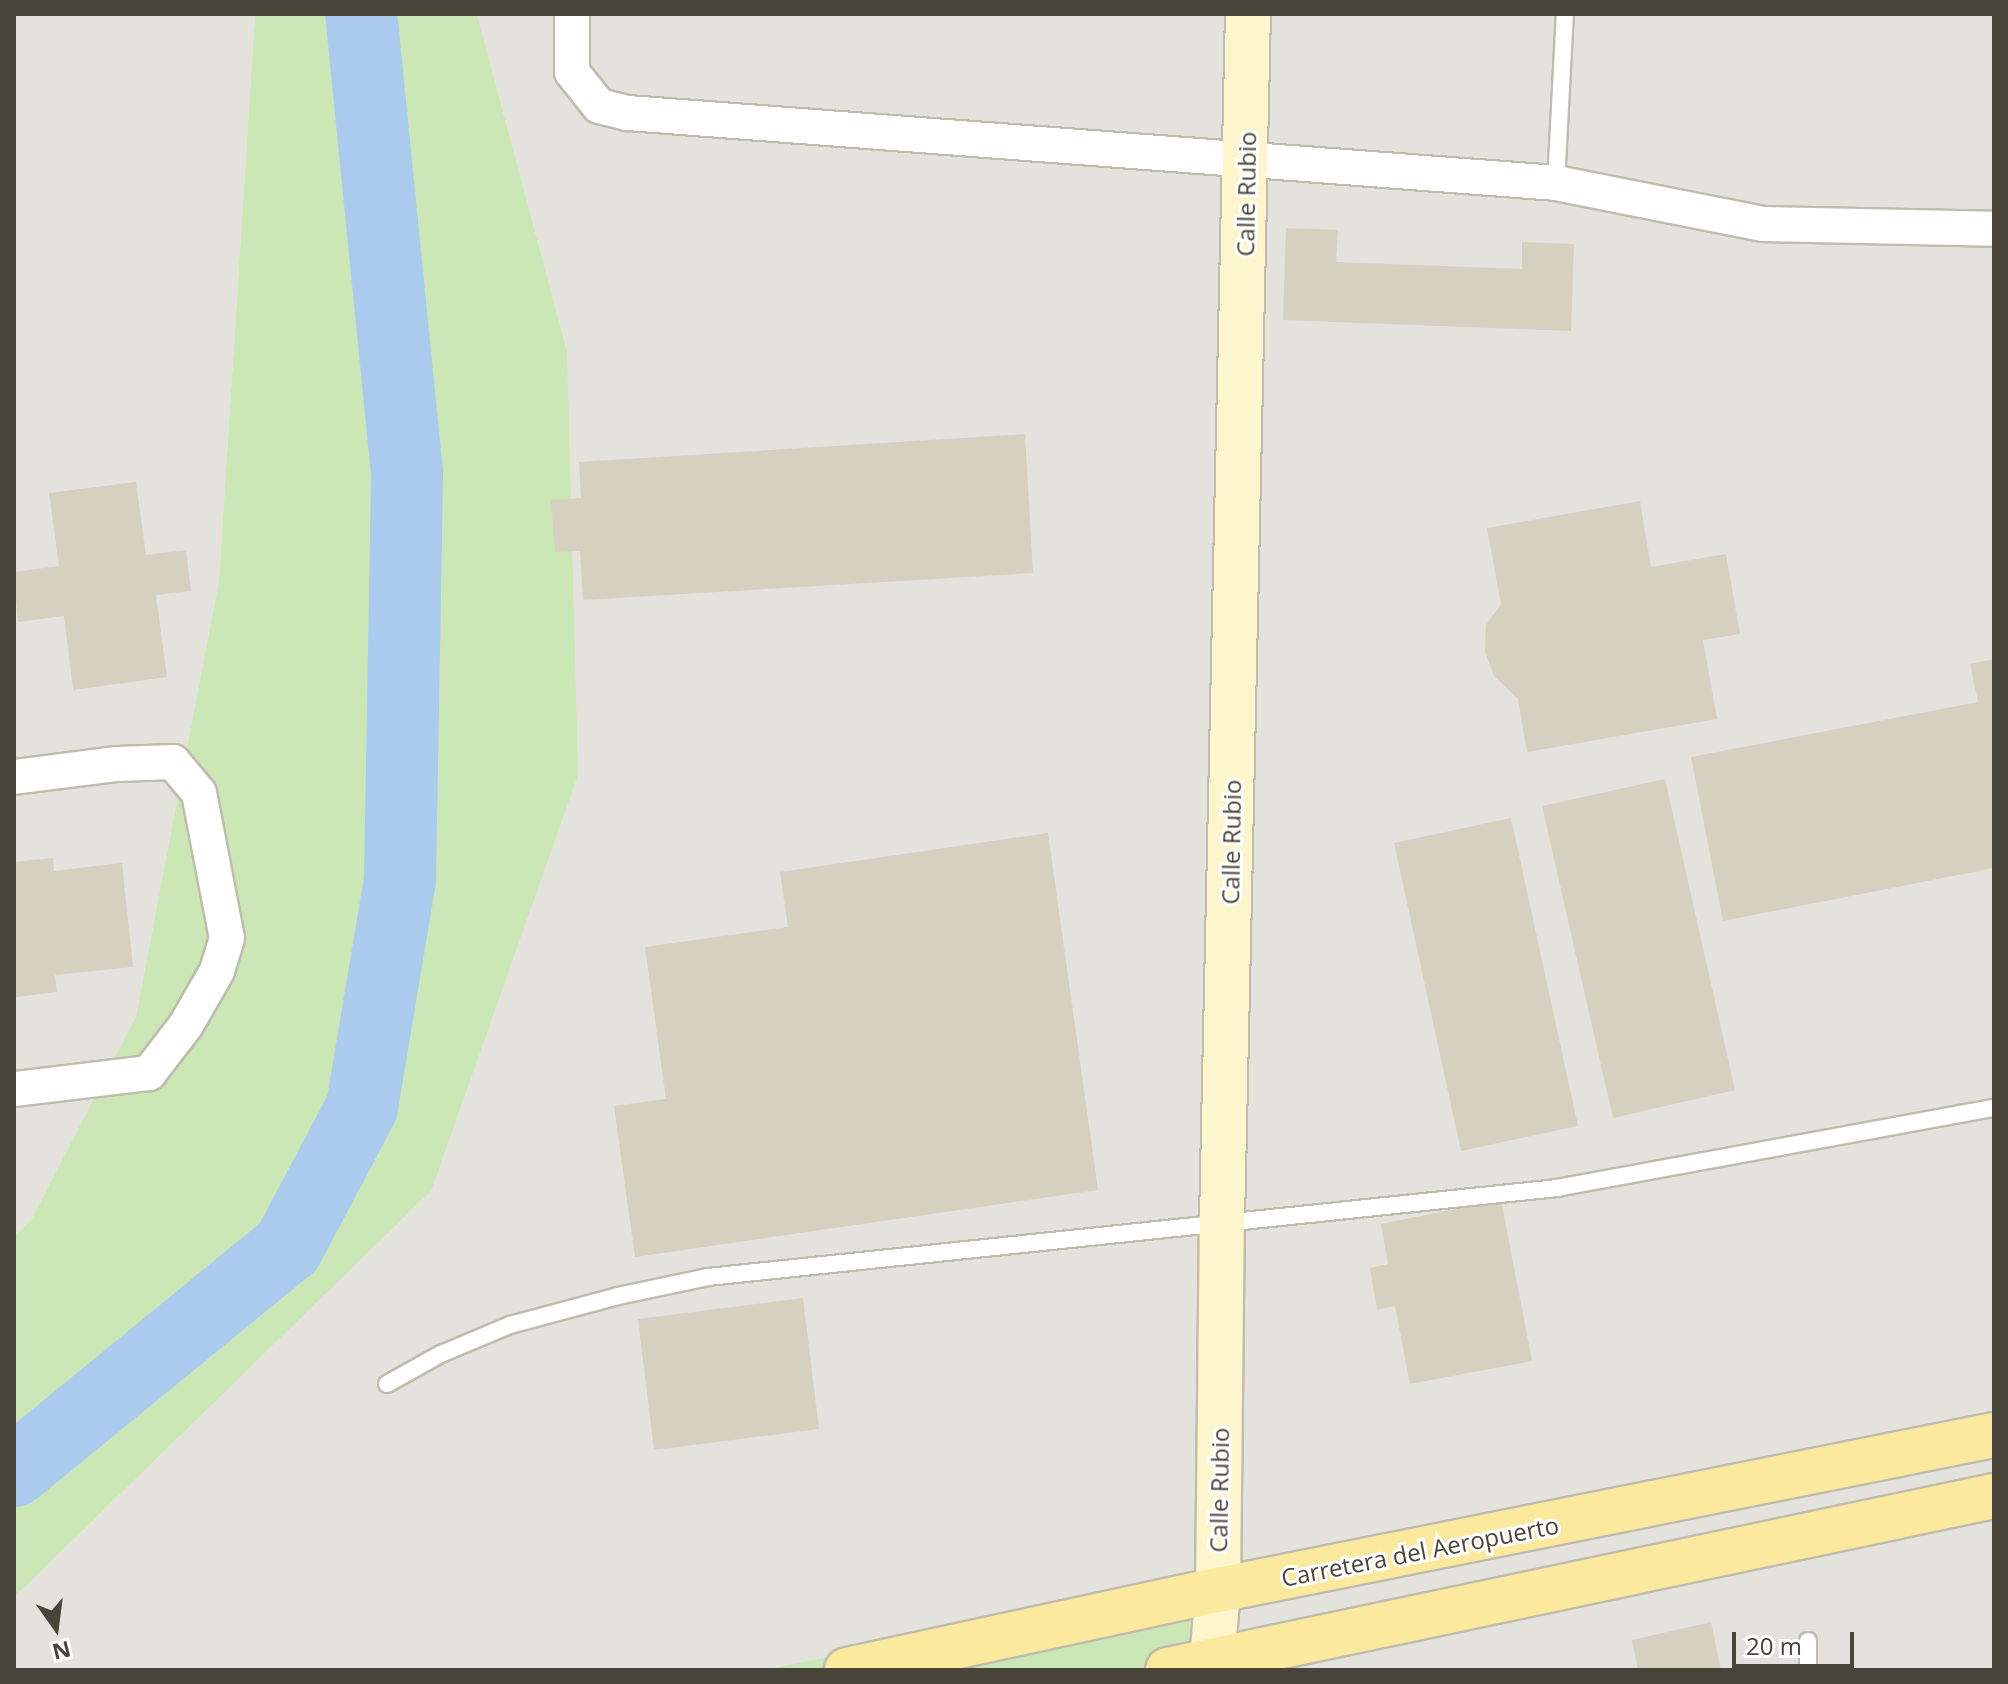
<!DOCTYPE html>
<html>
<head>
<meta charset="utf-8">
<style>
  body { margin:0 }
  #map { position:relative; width:2008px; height:1684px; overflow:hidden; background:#f5f3eb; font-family:"Open Sans",sans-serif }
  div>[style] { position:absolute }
  .industrial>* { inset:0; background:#e4e2dc }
  .green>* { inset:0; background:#cbe7b5 }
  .river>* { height:72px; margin:-36px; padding:0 36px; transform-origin:36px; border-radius:36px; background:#aacbee }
  .building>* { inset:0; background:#d6d0c0 }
  .roads { filter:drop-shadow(2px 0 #c0bcad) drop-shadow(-2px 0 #c0bcad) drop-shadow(0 2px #c0bcad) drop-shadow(0 -2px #c0bcad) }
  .lane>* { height:16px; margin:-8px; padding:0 8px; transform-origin:8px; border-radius:8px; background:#fff }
  .street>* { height:34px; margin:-17px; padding:0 17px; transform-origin:17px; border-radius:17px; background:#fff }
  .secondary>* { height:44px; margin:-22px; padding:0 22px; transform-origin:22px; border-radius:22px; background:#fdf6cd }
  .primary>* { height:44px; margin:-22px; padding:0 22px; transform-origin:22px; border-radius:22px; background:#fbea9e }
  span { translate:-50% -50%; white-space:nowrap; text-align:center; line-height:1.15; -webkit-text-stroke:6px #fff; paint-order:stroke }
  .street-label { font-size:24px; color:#494439 }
  .frame { position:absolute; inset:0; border:16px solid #494439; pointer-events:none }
  .north { position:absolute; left:16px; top:1588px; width:80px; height:80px; -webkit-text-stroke:6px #fff; paint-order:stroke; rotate:166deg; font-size:22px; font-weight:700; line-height:32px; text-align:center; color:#494439 }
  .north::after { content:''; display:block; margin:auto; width:28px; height:36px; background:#494439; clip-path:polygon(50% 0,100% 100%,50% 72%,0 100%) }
  .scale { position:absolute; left:1732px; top:1632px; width:122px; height:36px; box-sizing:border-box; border:4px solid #494439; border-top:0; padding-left:10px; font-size:24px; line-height:28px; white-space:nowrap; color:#494439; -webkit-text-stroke:6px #fff; paint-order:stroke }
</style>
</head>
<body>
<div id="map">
  <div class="industrial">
    <i style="clip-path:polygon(14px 14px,255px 14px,219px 580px,136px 1016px,32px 1220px,14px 1236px)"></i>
    <i style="clip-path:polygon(477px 14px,1994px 14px,1994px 1670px,14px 1670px,14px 1597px,37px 1573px,567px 351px)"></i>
  </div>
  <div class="green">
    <i style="clip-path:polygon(255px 14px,477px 14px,567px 351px,578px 775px,431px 1191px,14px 1597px,14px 1236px,32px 1219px,136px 1016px,219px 580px)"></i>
    <i style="clip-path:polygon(1174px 1587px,1227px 1670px,764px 1670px)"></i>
  </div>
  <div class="river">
    <i style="left:14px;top:1471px;width:354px;rotate:-39.3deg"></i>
    <i style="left:288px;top:1247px;width:158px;rotate:-62.1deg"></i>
    <i style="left:362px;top:1107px;width:231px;rotate:-80.5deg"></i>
    <i style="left:400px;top:879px;width:406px;rotate:-89deg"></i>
    <i style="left:407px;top:473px;width:461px;rotate:-95.7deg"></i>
  </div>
  <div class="building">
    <i style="clip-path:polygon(1286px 228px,1338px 230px,1336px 262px,1522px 269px,1522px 242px,1574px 244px,1571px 331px,1283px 320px)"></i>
    <i style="clip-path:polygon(1025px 434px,1033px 573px,583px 600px,580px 551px,555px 552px,551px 500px,581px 498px,579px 462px)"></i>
    <i style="clip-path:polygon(136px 482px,146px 555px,186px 550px,191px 591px,156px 595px,167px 677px,73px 690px,64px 616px,18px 622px,14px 572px,59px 566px,49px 493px)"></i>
    <i style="clip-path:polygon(1640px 501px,1651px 567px,1726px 554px,1740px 634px,1703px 640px,1717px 719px,1527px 752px,1518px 699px,1494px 676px,1485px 652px,1486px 625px,1501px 604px,1487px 528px)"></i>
    <i style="clip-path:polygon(1994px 659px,1994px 868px,1723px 921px,1691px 757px,1978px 702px,1970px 664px)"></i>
    <i style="clip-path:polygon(1665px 779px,1735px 1090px,1613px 1118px,1542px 806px)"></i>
    <i style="clip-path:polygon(1511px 818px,1578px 1126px,1461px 1151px,1394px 843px)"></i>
    <i style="clip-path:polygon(1048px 833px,1098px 1190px,635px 1257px,614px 1106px,666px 1099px,645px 947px,788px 927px,780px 872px)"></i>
    <i style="clip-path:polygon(53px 858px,54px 871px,122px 863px,133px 967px,55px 975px,57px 992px,16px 997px,14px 862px)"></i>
    <i style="clip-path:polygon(1501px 1200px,1532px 1361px,1410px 1384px,1395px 1306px,1377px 1310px,1370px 1268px,1388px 1264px,1381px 1224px)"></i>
    <i style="clip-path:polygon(803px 1298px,819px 1429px,654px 1450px,638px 1319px)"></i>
    <i style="clip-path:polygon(1711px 1622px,1721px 1670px,1638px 1670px,1632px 1640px)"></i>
  </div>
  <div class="roads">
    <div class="lane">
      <i style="left:1556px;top:183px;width:169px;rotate:-87deg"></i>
      <i style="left:387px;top:1384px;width:62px;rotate:-29.1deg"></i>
      <i style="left:441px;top:1354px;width:75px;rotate:-22.8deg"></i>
      <i style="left:510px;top:1325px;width:112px;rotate:-15deg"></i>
      <i style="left:618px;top:1296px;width:92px;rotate:-11.9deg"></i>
      <i style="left:708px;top:1277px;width:854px;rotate:-5.98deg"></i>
      <i style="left:1557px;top:1188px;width:444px;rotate:-10.4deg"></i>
      <i style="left:1808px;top:1641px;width:29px;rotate:90deg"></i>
    </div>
    <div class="street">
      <i style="left:572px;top:14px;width:58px;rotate:90deg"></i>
      <i style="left:572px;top:72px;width:43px;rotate:51.5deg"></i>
      <i style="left:599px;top:106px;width:30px;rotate:14deg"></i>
      <i style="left:628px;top:113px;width:931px;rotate:4.31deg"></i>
      <i style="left:1556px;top:183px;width:211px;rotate:11.2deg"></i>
      <i style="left:1763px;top:224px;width:231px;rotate:1.2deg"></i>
      <i style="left:14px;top:777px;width:104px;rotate:-7.2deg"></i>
      <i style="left:117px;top:764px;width:56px;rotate:-2deg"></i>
      <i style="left:173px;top:762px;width:40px;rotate:50deg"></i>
      <i style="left:199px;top:793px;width:148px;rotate:79.1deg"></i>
      <i style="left:227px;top:938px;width:34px;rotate:107deg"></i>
      <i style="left:217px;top:971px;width:62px;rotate:119.9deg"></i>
      <i style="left:186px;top:1025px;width:61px;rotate:127.6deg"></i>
      <i style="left:149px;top:1073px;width:136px;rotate:173.2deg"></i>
    </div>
    <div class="secondary">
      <i style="left:1212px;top:1661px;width:71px;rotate:-85.2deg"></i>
      <i style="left:1218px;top:1590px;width:369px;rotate:-89.4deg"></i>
      <i style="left:1222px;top:1221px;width:1207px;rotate:-88.77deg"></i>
    </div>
    <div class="primary">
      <i style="left:847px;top:1670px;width:380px;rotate:-12.2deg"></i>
      <i style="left:1218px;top:1590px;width:791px;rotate:-11.3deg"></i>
      <i style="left:1168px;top:1670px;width:844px;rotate:-11.9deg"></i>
    </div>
  </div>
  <div class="street-label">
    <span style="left:1246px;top:194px;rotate:-89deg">Calle Rubio</span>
    <span style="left:1231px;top:842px;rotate:-89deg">Calle Rubio</span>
    <span style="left:1219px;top:1490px;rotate:-89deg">Calle Rubio</span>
    <span style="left:1420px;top:1551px;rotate:-11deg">Carretera del Aeropuerto</span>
  </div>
  <div class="frame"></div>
  <div class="north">N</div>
  <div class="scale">20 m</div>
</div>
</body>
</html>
